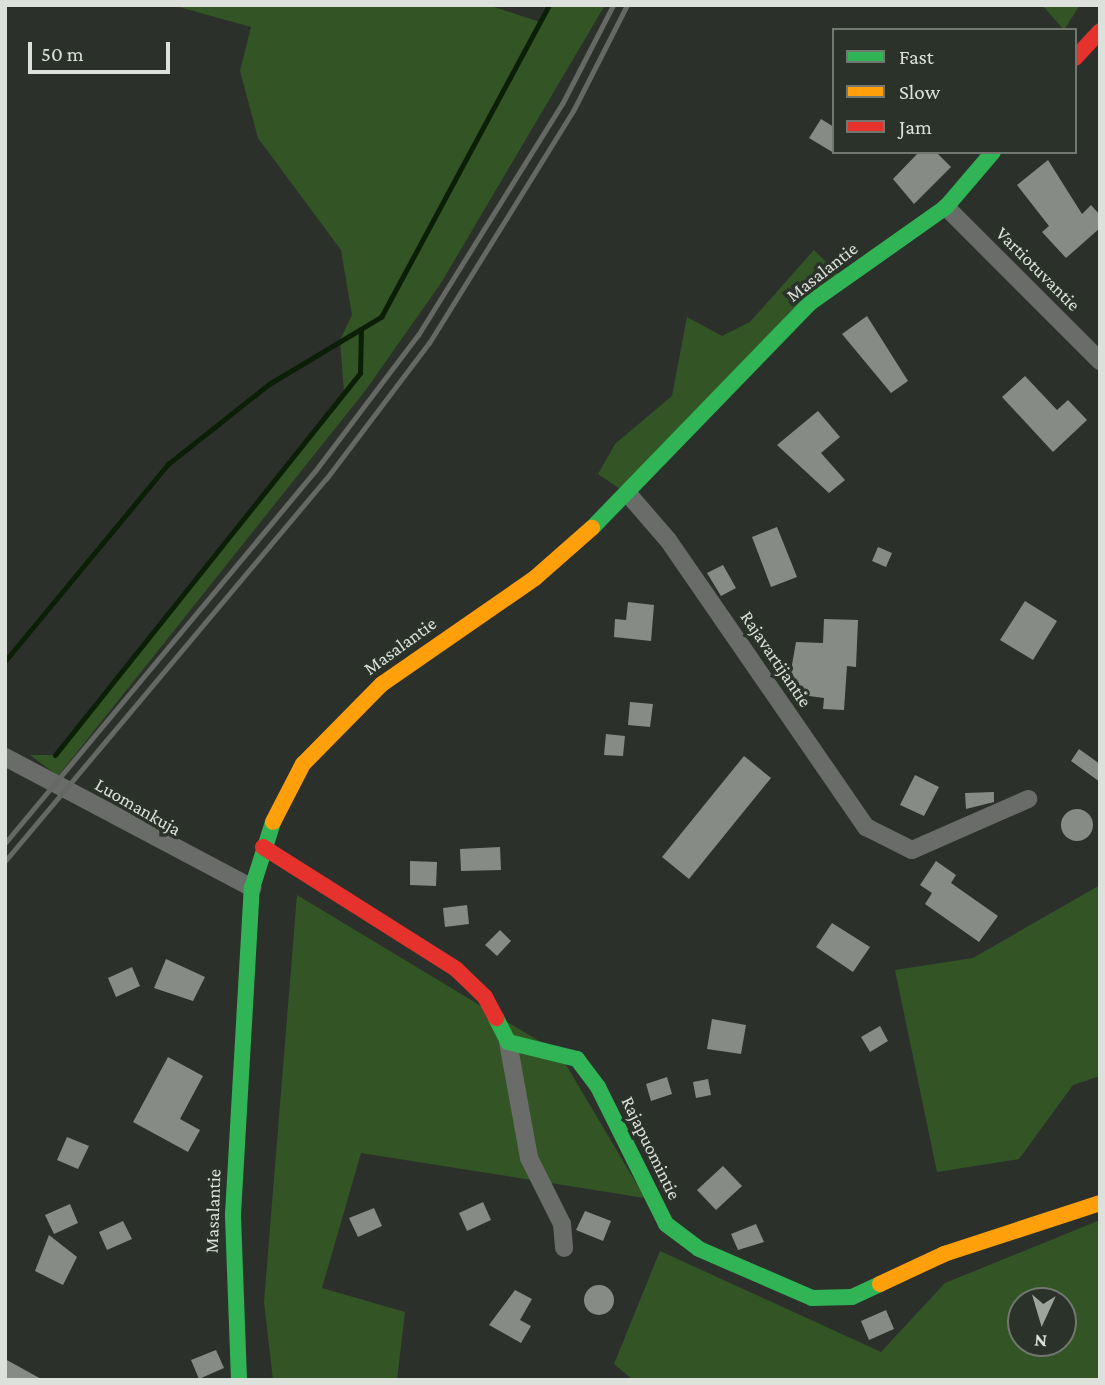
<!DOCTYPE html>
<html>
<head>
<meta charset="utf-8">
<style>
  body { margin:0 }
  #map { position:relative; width:1105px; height:1385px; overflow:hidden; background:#2c302b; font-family:"Crimson Pro",serif }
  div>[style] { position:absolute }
  .green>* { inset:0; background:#335526 }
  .stream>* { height:5px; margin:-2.5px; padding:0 2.5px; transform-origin:2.5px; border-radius:2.5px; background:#0b1f06 }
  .building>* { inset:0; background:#878b86 }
  .round { border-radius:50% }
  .street>* { height:18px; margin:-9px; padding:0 9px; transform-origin:9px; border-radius:9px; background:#6a6c69 }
  .fast>* { height:16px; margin:-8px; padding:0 8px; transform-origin:8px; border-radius:8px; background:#30b455 }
  .slow>* { height:16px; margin:-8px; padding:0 8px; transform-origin:8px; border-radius:8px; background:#ff9f0a }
  .jam>* { height:16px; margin:-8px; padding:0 8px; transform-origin:8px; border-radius:8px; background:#e5322d }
  .rail>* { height:5px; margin:-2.5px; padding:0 2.5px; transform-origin:2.5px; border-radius:2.5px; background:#656864 }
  span { translate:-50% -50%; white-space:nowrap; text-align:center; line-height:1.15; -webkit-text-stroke:7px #2b3229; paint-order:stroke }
  .street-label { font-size:19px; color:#dce1db }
  .frame { position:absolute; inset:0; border:7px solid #dce1db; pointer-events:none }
  .legend { position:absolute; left:832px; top:28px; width:245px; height:126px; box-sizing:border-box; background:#2b3229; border:2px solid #727870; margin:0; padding:9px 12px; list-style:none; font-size:21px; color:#dce1db }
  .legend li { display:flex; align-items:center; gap:14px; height:35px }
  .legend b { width:35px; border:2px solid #727870 }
  .north { position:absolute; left:1007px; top:1287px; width:70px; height:70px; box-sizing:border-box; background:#2b3229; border:2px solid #727870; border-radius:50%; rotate:184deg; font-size:19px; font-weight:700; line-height:28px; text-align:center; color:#dce1db }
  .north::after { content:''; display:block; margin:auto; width:24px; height:32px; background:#9ea39d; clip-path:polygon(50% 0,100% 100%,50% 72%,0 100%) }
  .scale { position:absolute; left:28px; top:42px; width:142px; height:32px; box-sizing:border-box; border:4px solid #dce1db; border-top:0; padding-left:9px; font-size:21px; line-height:24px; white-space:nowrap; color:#dce1db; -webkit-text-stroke:5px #2b3229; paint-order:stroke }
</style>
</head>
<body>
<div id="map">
  <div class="green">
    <i style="clip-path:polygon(172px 5px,488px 5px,540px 22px,549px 5px,605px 5px,441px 283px,365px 391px,58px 776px,30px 755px,55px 755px,344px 392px,340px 340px,352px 315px,341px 250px,258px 138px,240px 71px,251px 27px)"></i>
    <i style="clip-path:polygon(1042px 5px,1080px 5px,1064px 30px)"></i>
    <i style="clip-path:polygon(814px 250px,843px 279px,629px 495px,598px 474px,615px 444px,672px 396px,687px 317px,722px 336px,750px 322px)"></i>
    <i style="clip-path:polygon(1100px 885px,1100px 1076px,1073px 1085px,1019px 1159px,937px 1172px,895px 970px,973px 958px)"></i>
    <i style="clip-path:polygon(297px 895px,559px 1053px,645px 1198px,361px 1153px,322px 1288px,405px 1312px,397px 1380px,273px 1380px,264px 1302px)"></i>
    <i style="clip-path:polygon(evenodd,1100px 1220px,1100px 1380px,633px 1380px,614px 1364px,660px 1251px,881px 1352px,945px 1283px,1100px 1220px,1063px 1301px,1063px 1343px,1021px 1343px,1021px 1301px,1063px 1301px)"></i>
  </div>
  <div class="stream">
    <i style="left:5px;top:661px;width:256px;rotate:-50.4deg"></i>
    <i style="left:168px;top:464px;width:129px;rotate:-38.4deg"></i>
    <i style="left:269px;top:384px;width:131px;rotate:-30.9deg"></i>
    <i style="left:381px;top:317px;width:354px;rotate:-61.7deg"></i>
    <i style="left:55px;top:755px;width:489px;rotate:-51.4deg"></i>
    <i style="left:360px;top:373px;width:44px;rotate:-88.7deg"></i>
  </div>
  <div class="building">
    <i style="clip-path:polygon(821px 119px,834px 127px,834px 153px,809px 138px)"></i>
    <i style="clip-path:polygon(919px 152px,936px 152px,951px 167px,914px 204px,893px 179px)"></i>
    <i style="clip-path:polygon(1048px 160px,1082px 214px,1091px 205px,1100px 215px,1100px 228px,1066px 258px,1042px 232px,1049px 226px,1017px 185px)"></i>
    <i style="clip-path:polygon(867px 316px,908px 381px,891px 393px,842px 334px)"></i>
    <i style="clip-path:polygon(1025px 376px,1057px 410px,1068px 400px,1087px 420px,1053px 452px,1002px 397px)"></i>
    <i style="clip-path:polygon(818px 411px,840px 437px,821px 453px,845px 480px,829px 493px,777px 445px)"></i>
    <i style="clip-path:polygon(777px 527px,797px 577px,771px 587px,752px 537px)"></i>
    <i style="clip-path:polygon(878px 547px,892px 553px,886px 567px,872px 561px)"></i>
    <i style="clip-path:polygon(723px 565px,736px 588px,721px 596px,707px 573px)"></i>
    <i style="clip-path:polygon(1025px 601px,1057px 621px,1033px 660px,1000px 640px)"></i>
    <i style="clip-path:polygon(628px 602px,654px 605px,651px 641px,614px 637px,615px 619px,626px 620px)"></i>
    <i style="clip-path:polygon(824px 619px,858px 620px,856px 667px,847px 666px,844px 710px,823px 709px,824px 698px,787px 693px,796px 642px,823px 643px)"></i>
    <i style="clip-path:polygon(630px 702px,653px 704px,650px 727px,628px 725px)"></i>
    <i style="clip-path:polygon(606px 734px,625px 736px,623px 756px,604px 755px)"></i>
    <i style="clip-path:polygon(1079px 749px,1100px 764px,1100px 782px,1071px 761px)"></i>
    <i style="clip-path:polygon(744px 756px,771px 778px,689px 879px,662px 857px)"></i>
    <i style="clip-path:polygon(915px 775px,939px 787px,924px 816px,900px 805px)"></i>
    <i style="clip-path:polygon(994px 792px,994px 802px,966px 809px,965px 793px)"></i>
    <i class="round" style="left:1061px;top:809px;width:32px;height:32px"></i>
    <i style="clip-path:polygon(500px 847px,501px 870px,461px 871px,460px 849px)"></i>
    <i style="clip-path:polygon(410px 861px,437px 862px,436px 886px,410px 885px)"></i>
    <i style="clip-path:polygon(936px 861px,956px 875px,951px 883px,998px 916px,979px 942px,925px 904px,932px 893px,920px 885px)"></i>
    <i style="clip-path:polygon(467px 905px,469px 924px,445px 927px,443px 908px)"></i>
    <i style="clip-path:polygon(832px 923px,870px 947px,853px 972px,816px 947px)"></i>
    <i style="clip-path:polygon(500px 930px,511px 941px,497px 956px,485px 945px)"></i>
    <i style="clip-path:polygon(166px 959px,205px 977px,193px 1001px,154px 988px)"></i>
    <i style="clip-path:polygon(132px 967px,140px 986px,116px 997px,108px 978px)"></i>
    <i style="clip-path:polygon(712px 1019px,746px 1025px,741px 1054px,707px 1049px)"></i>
    <i style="clip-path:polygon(880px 1026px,888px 1041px,870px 1052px,861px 1037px)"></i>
    <i style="clip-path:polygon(168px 1057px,203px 1076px,180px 1119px,200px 1130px,188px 1152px,133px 1122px)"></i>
    <i style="clip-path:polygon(667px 1077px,672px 1094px,651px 1101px,646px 1084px)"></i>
    <i style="clip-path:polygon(708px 1079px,711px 1095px,696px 1098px,693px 1082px)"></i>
    <i style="clip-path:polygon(67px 1137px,89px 1146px,78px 1169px,57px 1160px)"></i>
    <i style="clip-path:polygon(723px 1166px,742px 1186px,716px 1210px,697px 1190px)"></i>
    <i style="clip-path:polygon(483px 1202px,491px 1220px,467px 1231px,459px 1213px)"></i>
    <i style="clip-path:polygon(70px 1204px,78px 1223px,54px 1234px,45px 1215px)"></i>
    <i style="clip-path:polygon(374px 1208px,382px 1226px,358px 1237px,349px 1218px)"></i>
    <i style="clip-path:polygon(585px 1211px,611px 1221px,603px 1241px,576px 1230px)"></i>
    <i style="clip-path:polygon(123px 1221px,132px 1239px,107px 1250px,99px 1232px)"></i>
    <i style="clip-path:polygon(756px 1224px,764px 1242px,738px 1250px,731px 1234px)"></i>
    <i style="clip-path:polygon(49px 1235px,77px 1257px,63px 1285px,35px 1271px)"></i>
    <i class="round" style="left:584px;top:1285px;width:30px;height:30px"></i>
    <i style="clip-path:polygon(515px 1290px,532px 1299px,520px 1320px,531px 1326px,521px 1343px,489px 1325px)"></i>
    <i style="clip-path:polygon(886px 1310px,894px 1329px,869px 1340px,861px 1321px)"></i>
    <i style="clip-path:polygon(216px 1350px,224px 1368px,199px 1379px,191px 1360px)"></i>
    <i style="clip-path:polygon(5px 1359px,43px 1380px,5px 1380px)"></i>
  </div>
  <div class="street">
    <i style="left:946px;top:207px;width:218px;rotate:45deg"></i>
    <i style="left:629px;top:495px;width:60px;rotate:49.1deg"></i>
    <i style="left:668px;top:540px;width:349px;rotate:55.4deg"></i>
    <i style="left:866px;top:827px;width:51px;rotate:26.6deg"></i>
    <i style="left:912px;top:850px;width:127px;rotate:-23.7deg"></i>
    <i style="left:5px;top:757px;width:280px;rotate:27.9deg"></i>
    <i style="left:508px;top:1042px;width:118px;rotate:79.7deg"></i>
    <i style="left:529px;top:1158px;width:74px;rotate:63.4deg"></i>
    <i style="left:562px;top:1224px;width:24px;rotate:85deg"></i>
  </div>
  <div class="fast">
    <i style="left:592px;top:528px;width:313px;rotate:-45.9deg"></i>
    <i style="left:810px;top:303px;width:166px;rotate:-35.2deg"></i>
    <i style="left:946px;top:207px;width:72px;rotate:-49.5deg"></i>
    <i style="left:496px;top:1018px;width:27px;rotate:63deg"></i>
    <i style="left:508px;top:1042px;width:71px;rotate:13.8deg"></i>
    <i style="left:577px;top:1059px;width:35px;rotate:53deg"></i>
    <i style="left:598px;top:1087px;width:153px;rotate:63.6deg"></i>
    <i style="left:666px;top:1224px;width:41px;rotate:37.1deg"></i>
    <i style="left:699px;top:1249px;width:123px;rotate:23.4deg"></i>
    <i style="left:812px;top:1298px;width:40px;rotate:-1.4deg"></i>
    <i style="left:852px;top:1297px;width:31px;rotate:-25deg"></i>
    <i style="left:239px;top:1380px;width:166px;rotate:-92.1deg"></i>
    <i style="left:233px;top:1214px;width:327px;rotate:-86.7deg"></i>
    <i style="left:252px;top:888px;width:69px;rotate:-72.3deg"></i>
  </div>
  <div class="slow">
    <i style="left:273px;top:822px;width:65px;rotate:-62.7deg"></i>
    <i style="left:303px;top:764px;width:112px;rotate:-45.4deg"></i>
    <i style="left:382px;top:684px;width:186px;rotate:-34.7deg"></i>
    <i style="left:535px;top:578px;width:76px;rotate:-41.3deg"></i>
    <i style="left:880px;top:1284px;width:71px;rotate:-25.1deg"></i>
    <i style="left:944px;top:1254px;width:164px;rotate:-18.1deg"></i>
  </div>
  <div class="jam">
    <i style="left:1075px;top:58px;width:37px;rotate:-47deg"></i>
    <i style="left:263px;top:847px;width:228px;rotate:32.3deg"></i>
    <i style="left:456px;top:969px;width:40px;rotate:44deg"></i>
    <i style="left:485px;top:997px;width:24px;rotate:62deg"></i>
  </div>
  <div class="rail">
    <i style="left:5px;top:843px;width:484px;rotate:-50.2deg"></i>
    <i style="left:315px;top:471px;width:171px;rotate:-52.9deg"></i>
    <i style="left:418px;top:335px;width:272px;rotate:-58.1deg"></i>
    <i style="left:562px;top:104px;width:111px;rotate:-62.7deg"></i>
    <i style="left:5px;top:861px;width:499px;rotate:-50deg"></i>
    <i style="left:326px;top:479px;width:171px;rotate:-52.9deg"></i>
    <i style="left:429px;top:343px;width:273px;rotate:-58.2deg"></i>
    <i style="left:573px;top:111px;width:119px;rotate:-63deg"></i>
  </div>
  <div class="street-label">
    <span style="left:1038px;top:269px;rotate:45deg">Vartiotuvantie</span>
    <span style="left:822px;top:272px;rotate:-38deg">Masalantie</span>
    <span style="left:400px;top:646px;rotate:-36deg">Masalantie</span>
    <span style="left:776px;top:659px;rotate:56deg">Rajavartijantie</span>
    <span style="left:138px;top:807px;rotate:30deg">Luomankuja</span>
    <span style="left:651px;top:1148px;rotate:64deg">Rajapuomintie</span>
    <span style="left:213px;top:1211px;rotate:-88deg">Masalantie</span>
  </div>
  <div class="frame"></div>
  <ul class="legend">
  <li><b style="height:9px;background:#30b455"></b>Fast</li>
  <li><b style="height:9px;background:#ff9f0a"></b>Slow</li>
  <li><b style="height:9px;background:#e5322d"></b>Jam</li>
  </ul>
  <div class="north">N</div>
  <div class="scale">50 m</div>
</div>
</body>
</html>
